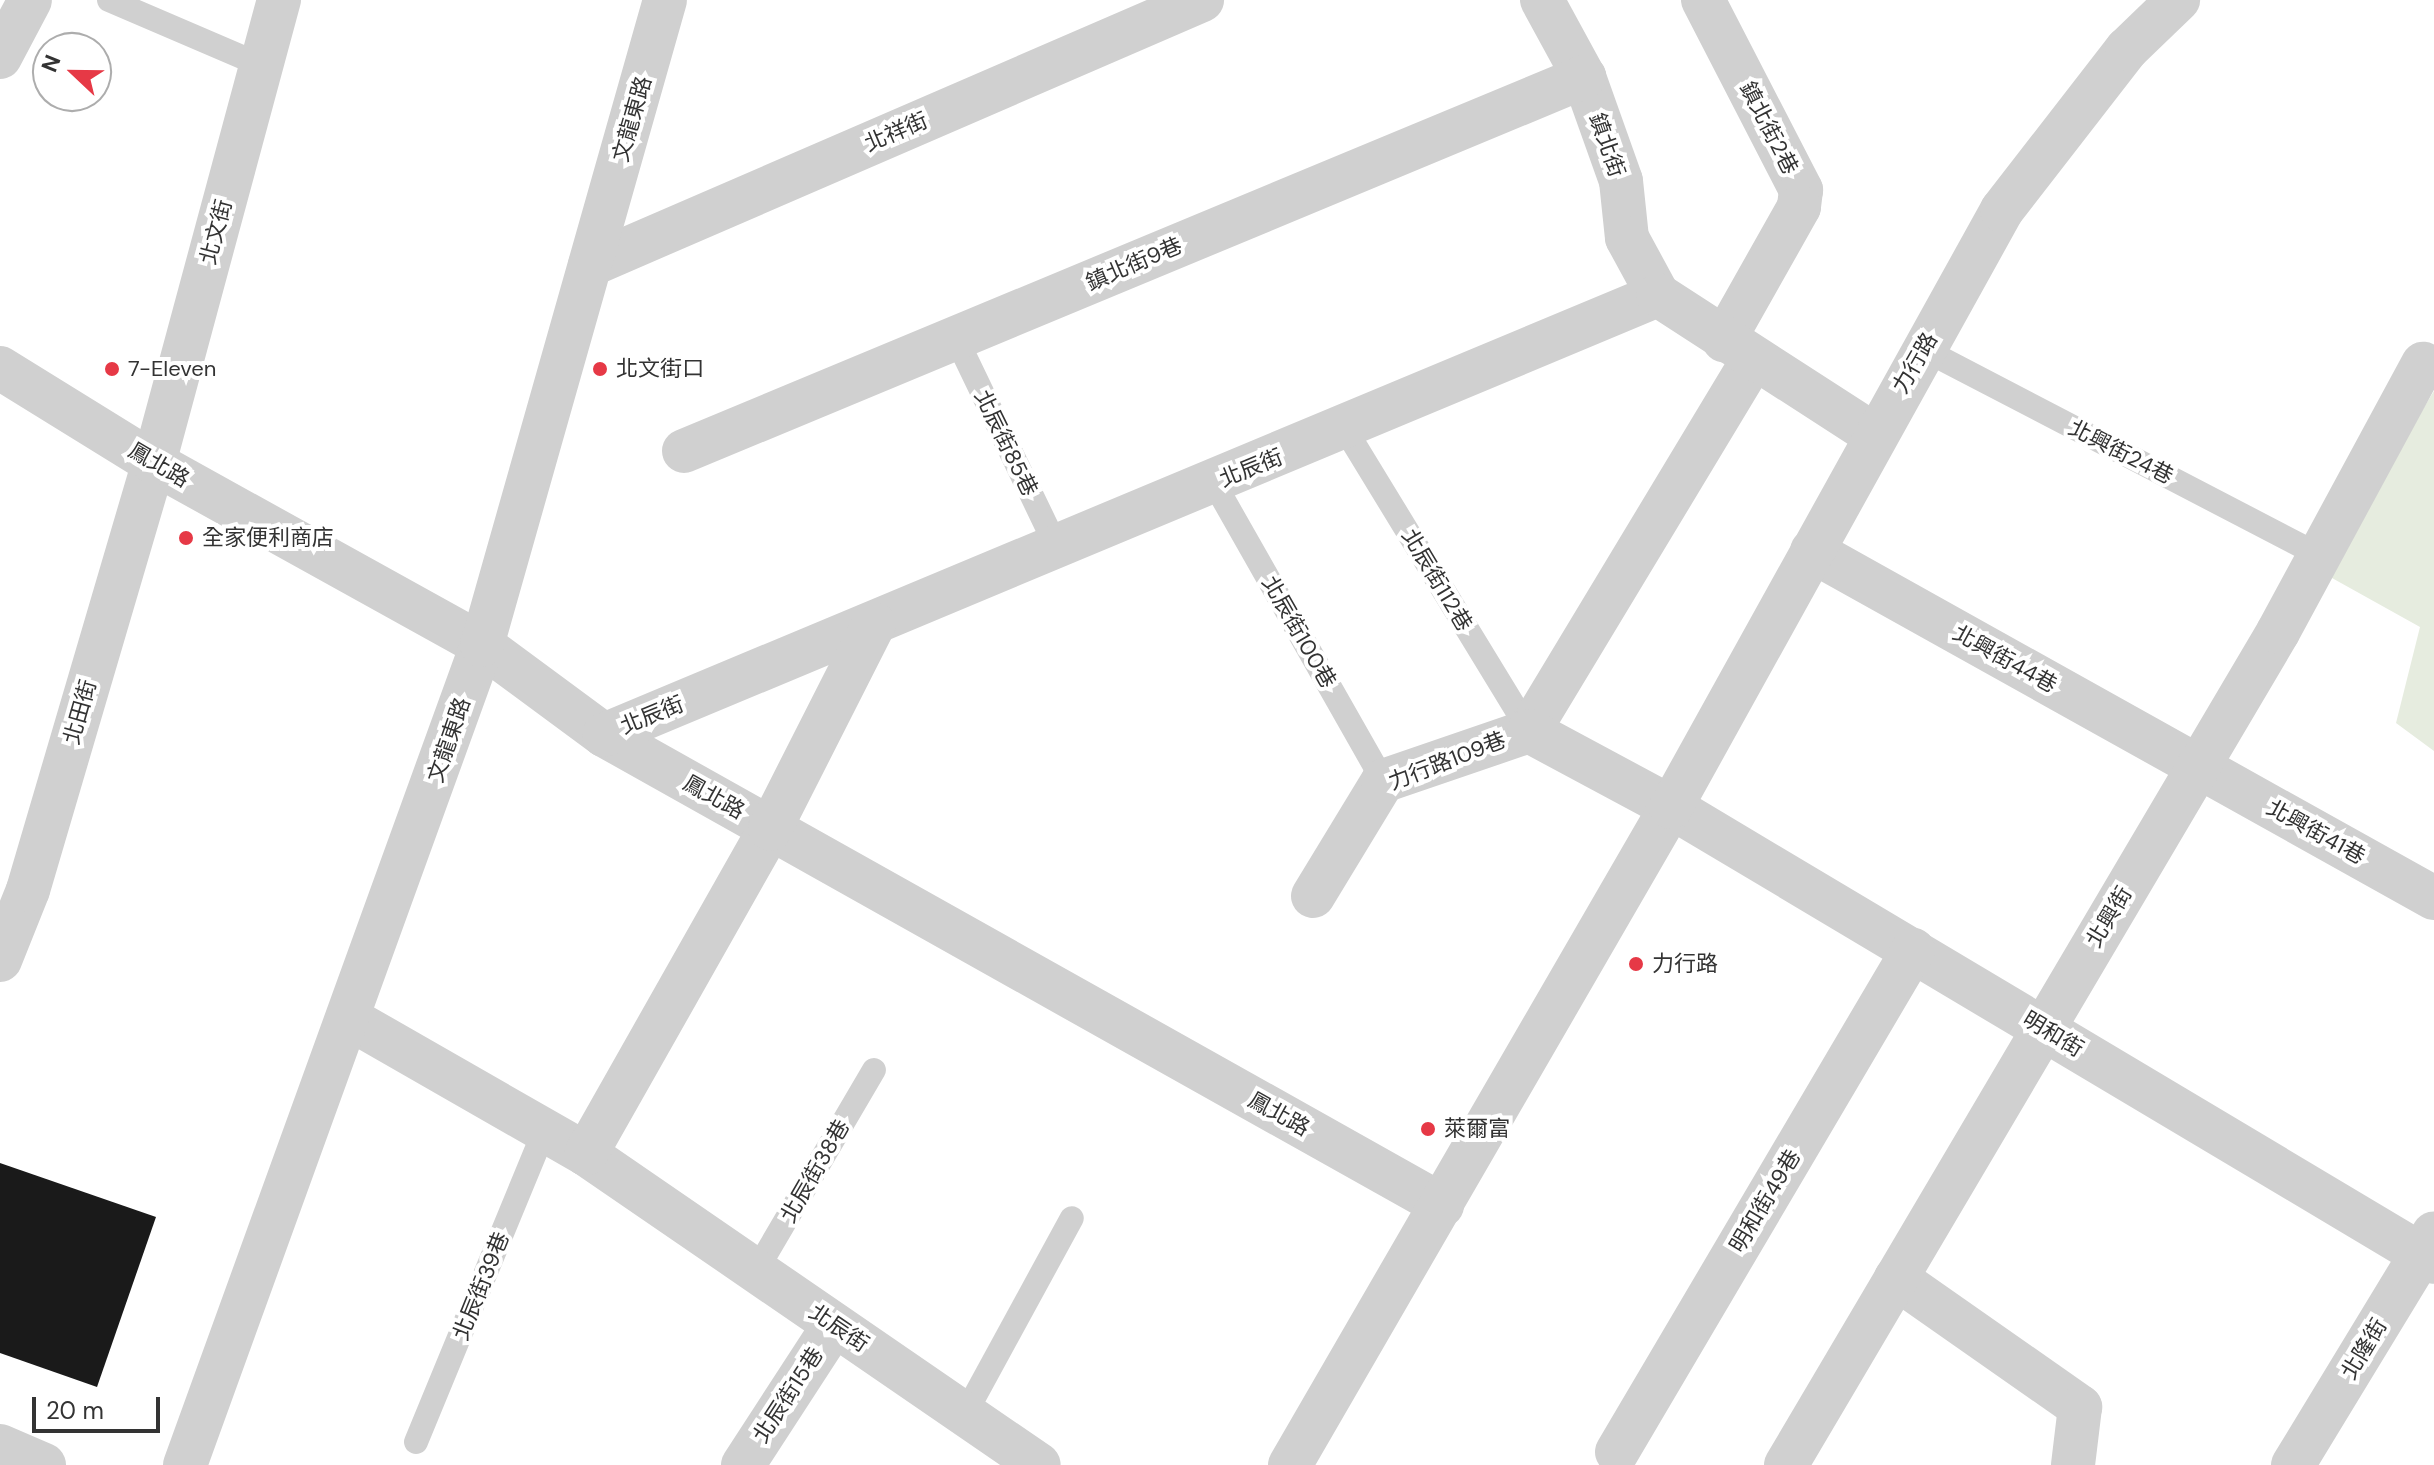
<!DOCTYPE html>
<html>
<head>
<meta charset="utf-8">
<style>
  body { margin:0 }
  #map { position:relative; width:2434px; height:1465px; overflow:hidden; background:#fff; font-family:"DM Sans","Noto Sans TC",sans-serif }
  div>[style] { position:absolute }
  .green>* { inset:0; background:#e6ecdf }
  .building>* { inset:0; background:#1a1a1a }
  .service>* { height:24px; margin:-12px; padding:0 12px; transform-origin:12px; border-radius:12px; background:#d0d0d0 }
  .minor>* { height:44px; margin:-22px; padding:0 22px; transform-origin:22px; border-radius:22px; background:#d0d0d0 }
  .tertiary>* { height:44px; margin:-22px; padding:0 22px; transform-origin:22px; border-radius:22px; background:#d0d0d0 }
  .dots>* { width:22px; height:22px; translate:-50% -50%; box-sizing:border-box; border:4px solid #fff; border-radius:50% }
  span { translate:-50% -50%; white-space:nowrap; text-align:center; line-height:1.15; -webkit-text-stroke:8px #fff; paint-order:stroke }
  .street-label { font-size:22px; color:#333 }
  .poi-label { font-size:22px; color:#333 }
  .left { translate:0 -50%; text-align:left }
  .north { position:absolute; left:32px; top:32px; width:80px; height:80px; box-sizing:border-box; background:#fff; border:2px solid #adadad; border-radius:50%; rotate:292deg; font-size:22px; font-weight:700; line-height:32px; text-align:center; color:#333 }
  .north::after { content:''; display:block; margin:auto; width:28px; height:36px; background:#e63946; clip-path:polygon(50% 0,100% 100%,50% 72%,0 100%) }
  .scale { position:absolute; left:32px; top:1397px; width:128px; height:36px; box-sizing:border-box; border:4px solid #333; border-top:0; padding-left:10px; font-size:24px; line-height:28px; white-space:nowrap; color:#333; -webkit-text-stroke:6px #fff; paint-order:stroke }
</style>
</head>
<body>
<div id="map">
  <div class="green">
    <i style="clip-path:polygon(2434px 391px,2434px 751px,2396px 723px,2420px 627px,2323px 573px)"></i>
  </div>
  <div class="building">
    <i style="clip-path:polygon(0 1163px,156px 1217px,97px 1387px,0 1353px)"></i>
  </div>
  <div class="service">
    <i style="left:109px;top:0;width:165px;rotate:23.2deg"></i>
    <i style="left:956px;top:338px;width:233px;rotate:64.3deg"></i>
    <i style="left:1923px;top:349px;width:446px;rotate:27.5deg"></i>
    <i style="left:1345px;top:429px;width:354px;rotate:58.6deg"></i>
    <i style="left:1214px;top:483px;width:343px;rotate:60.4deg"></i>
    <i style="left:756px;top:1271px;width:233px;rotate:-59.6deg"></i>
    <i style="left:965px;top:1414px;width:223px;rotate:-61.4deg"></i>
    <i style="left:416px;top:1442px;width:339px;rotate:-67.6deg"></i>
  </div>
  <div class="minor">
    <i style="left:1542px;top:0;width:88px;rotate:61.4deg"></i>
    <i style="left:1584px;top:77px;width:110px;rotate:70.4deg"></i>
    <i style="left:1621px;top:181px;width:57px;rotate:84deg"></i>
    <i style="left:1627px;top:238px;width:65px;rotate:61.5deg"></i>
    <i style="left:1703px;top:0;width:214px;rotate:62.7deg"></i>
    <i style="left:1801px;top:190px;width:17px;rotate:97deg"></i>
    <i style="left:1799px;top:207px;width:153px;rotate:119.4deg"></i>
    <i style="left:0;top:57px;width:64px;rotate:-62.2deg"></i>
    <i style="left:590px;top:265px;width:667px;rotate:-23.41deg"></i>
    <i style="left:0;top:368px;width:181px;rotate:31.7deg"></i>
    <i style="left:154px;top:463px;width:375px;rotate:29deg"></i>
    <i style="left:482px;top:645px;width:152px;rotate:36.4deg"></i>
    <i style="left:604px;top:735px;width:961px;rotate:29.29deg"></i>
    <i style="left:684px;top:451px;width:975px;rotate:-22.57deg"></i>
    <i style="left:1812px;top:551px;width:712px;rotate:29.16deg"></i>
    <i style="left:1529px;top:731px;width:433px;rotate:-58.9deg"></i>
    <i style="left:604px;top:735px;width:1142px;rotate:-22.66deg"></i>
    <i style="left:1658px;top:295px;width:257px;rotate:32.9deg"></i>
    <i style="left:1313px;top:896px;width:135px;rotate:-58.7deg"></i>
    <i style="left:1383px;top:781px;width:154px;rotate:-18.9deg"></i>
    <i style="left:1529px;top:731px;width:161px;rotate:28.2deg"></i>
    <i style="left:1671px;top:807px;width:888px;rotate:30.81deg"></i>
    <i style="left:0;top:960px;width:75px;rotate:-68.2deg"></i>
    <i style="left:28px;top:890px;width:445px;rotate:-73.6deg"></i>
    <i style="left:154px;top:463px;width:480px;rotate:-74.9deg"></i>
    <i style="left:350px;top:1019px;width:272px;rotate:29.8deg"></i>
    <i style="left:586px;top:1154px;width:549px;rotate:34.47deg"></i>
    <i style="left:586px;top:1154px;width:373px;rotate:-60.5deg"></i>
    <i style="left:770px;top:829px;width:230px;rotate:-63.1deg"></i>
    <i style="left:1896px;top:1278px;width:225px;rotate:35deg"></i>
    <i style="left:2080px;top:1407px;width:58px;rotate:96.9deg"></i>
    <i style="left:0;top:1446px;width:48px;rotate:23.4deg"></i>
    <i style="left:1617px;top:1452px;width:583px;rotate:-59.47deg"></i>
    <i style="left:743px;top:1465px;width:167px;rotate:-57deg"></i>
    <i style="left:1290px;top:1465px;width:760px;rotate:-59.93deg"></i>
    <i style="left:1671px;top:807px;width:683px;rotate:-60.99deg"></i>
    <i style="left:2002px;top:210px;width:204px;rotate:-52.2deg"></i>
    <i style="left:2127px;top:49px;width:71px;rotate:-43.9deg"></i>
    <i style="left:1786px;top:1465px;width:967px;rotate:-59.43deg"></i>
    <i style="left:2278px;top:632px;width:305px;rotate:-61.6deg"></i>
    <i style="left:2293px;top:1465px;width:271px;rotate:-58.7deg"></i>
  </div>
  <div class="tertiary">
    <i style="left:185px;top:1465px;width:872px;rotate:-70.09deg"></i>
    <i style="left:482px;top:645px;width:670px;rotate:-74.16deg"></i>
  </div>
  <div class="dots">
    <i style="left:112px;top:369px;background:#e63946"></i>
    <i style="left:600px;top:369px;background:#e63946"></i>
    <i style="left:186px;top:538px;background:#e63946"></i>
    <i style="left:1636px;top:964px;background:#e63946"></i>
    <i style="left:1428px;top:1129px;background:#e63946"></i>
  </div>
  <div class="street-label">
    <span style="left:632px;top:119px;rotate:-74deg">文龍東路</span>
    <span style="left:1769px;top:128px;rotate:63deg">鎮北街2巷</span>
    <span style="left:896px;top:132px;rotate:-23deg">北祥街</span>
    <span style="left:1607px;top:145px;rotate:71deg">鎮北街</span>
    <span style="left:216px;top:232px;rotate:-75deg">北文街</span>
    <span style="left:1134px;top:264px;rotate:-23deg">鎮北街9巷</span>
    <span style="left:1915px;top:363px;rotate:-60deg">力行路</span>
    <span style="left:1006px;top:443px;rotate:64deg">北辰街85巷</span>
    <span style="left:2121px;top:452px;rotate:27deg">北興街24巷</span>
    <span style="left:159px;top:465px;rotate:30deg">鳳北路</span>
    <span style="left:1251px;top:468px;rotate:-22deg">北辰街</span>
    <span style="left:1437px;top:580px;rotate:59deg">北辰街112巷</span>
    <span style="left:1299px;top:632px;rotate:60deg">北辰街100巷</span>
    <span style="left:2005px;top:659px;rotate:29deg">北興街44巷</span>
    <span style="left:80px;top:712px;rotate:-74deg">北田街</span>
    <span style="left:652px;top:715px;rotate:-22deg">北辰街</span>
    <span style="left:449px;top:740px;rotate:-71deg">文龍東路</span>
    <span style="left:1447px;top:761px;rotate:-21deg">力行路109巷</span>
    <span style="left:714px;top:797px;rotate:29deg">鳳北路</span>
    <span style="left:2316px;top:832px;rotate:29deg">北興街41巷</span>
    <span style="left:2109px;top:917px;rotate:-59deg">北興街</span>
    <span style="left:2053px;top:1034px;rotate:31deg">明和街</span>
    <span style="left:1279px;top:1114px;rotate:29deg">鳳北路</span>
    <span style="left:815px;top:1171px;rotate:-60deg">北辰街38巷</span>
    <span style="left:1765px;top:1201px;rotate:-59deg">明和街49巷</span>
    <span style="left:481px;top:1286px;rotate:-68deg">北辰街39巷</span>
    <span style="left:839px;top:1328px;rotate:34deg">北辰街</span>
    <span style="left:2364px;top:1349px;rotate:-59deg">北隆街</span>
    <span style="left:788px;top:1395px;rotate:-57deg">北辰街15巷</span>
  </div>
  <div class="poi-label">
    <span class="left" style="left:128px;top:369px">7-Eleven</span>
    <span class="left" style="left:616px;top:369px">北文街口</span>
    <span class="left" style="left:202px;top:538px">全家便利商店</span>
    <span class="left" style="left:1652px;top:964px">力行路</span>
    <span class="left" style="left:1444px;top:1129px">萊爾富</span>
  </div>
  <div class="north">N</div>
  <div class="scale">20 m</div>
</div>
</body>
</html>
